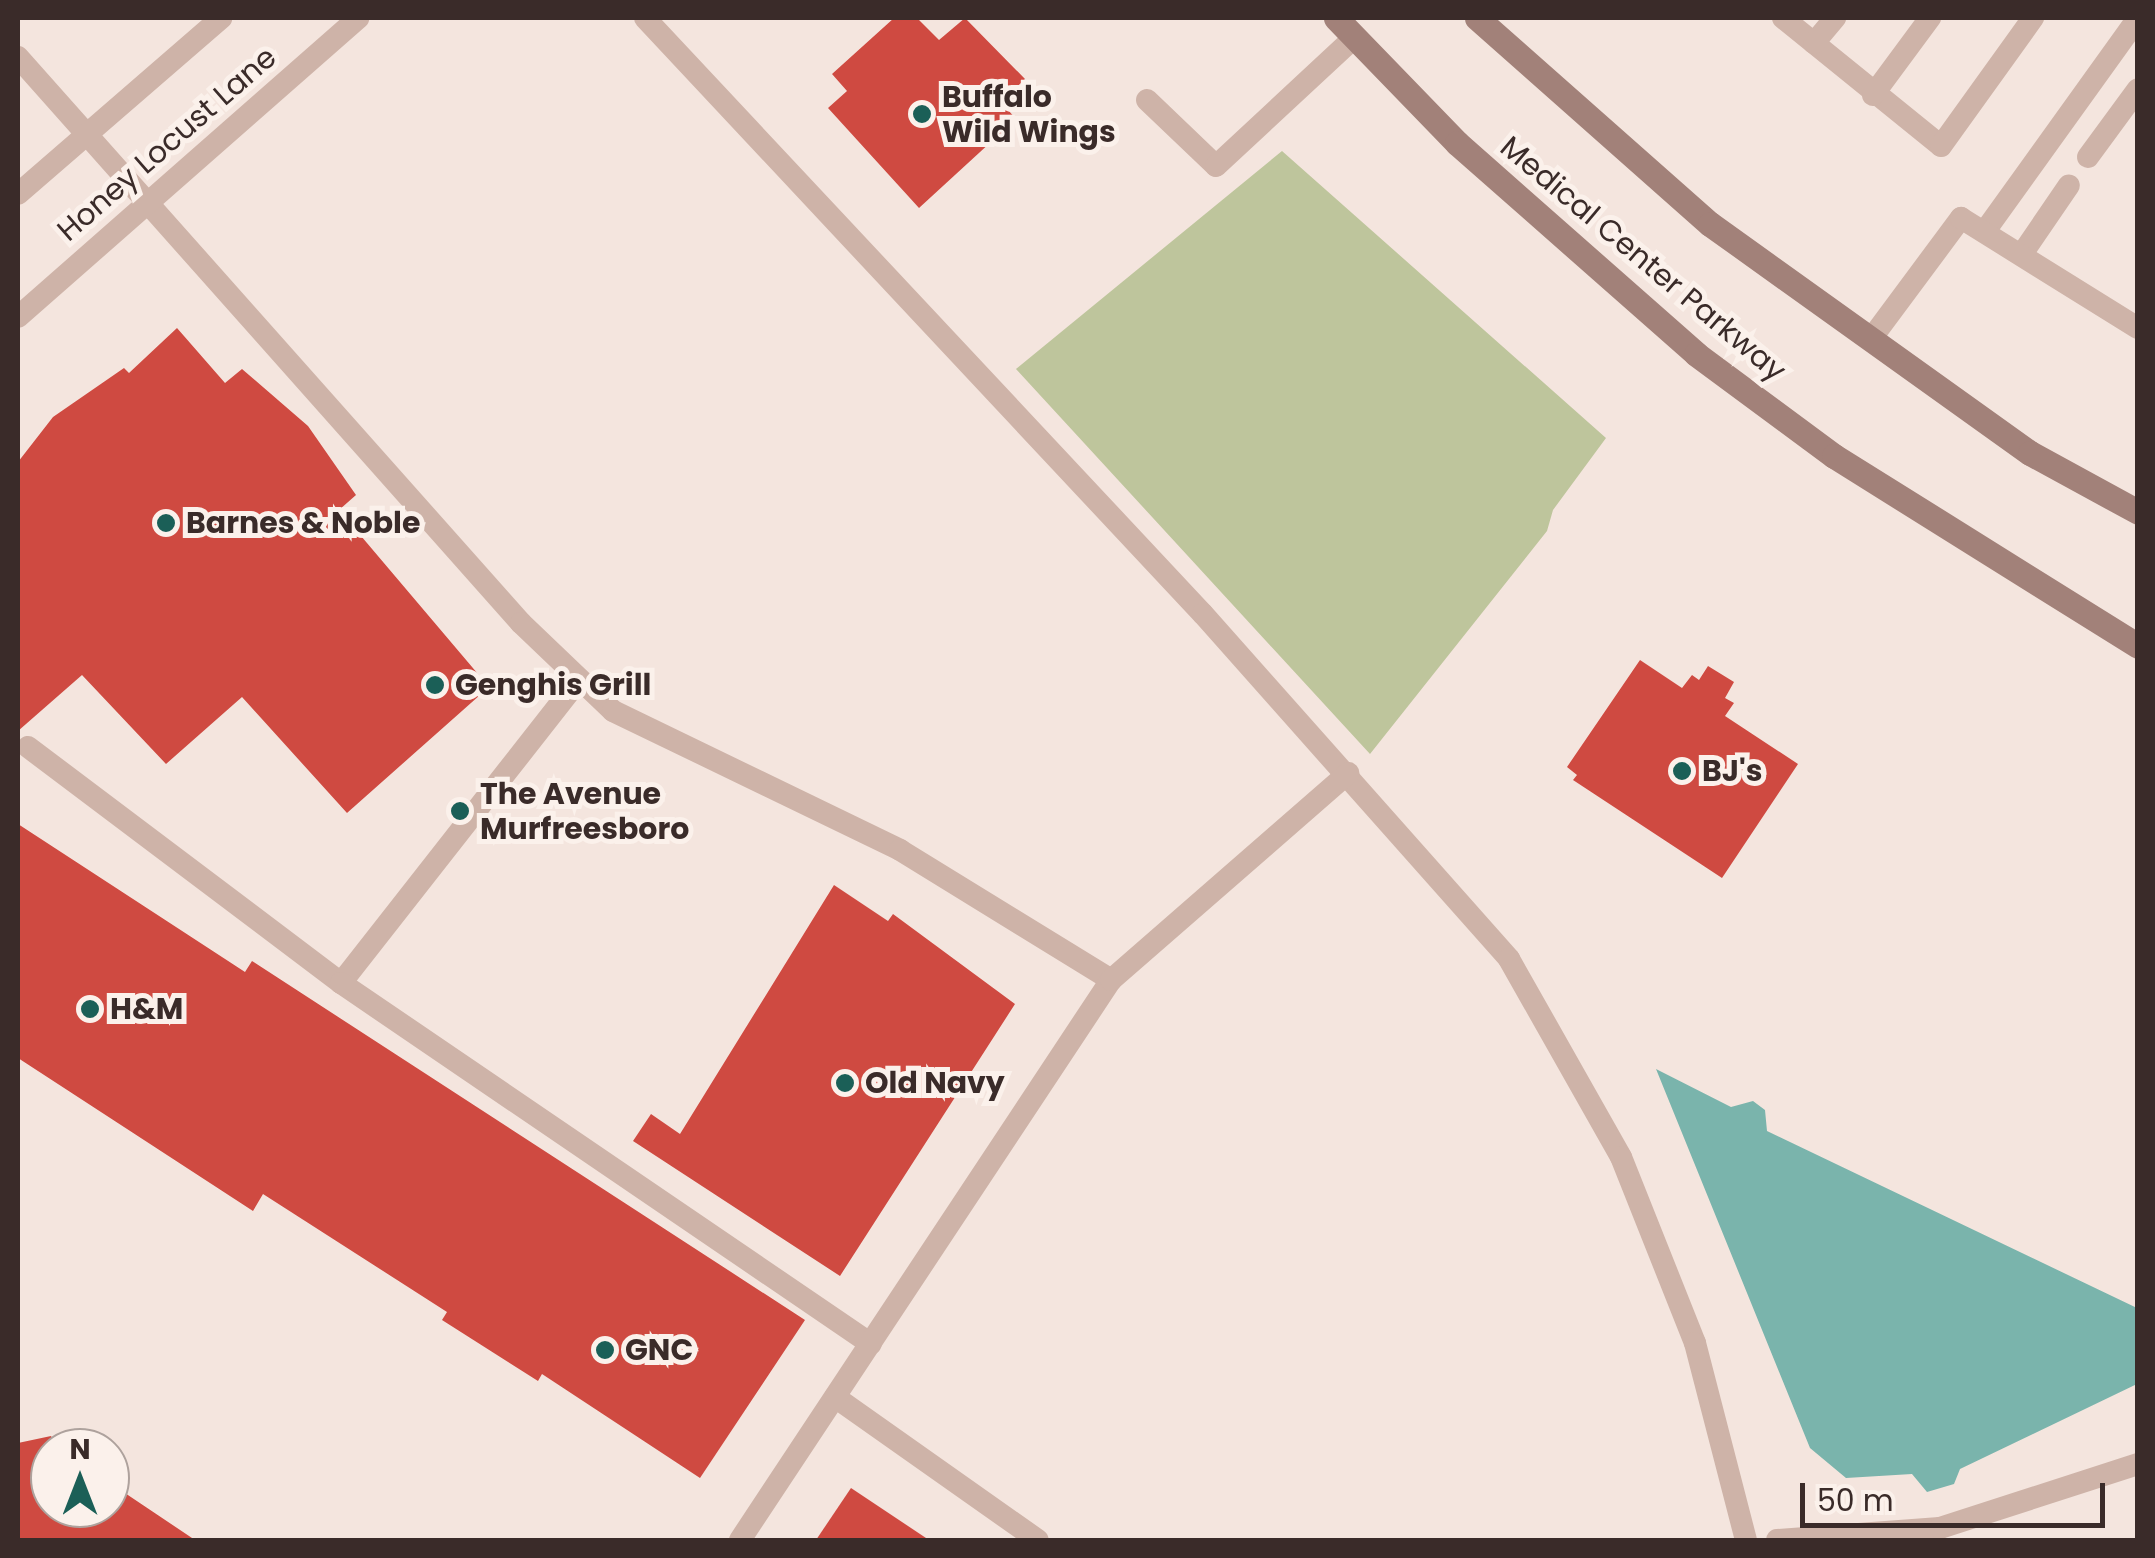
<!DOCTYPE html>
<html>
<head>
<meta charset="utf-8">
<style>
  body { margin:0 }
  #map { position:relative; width:2155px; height:1558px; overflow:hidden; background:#f4e5de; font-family:Poppins,sans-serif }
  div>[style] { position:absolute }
  .green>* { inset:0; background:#bec59c }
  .water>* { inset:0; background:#7ab4ac }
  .building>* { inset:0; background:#cf4a41 }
  .lane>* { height:22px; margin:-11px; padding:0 11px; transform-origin:11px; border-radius:11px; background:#ceb3a8 }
  .secondary>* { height:25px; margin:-12.5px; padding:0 12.5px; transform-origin:12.5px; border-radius:12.5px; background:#a28179 }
  .dots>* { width:28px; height:28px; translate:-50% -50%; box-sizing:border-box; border:5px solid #fbf1eb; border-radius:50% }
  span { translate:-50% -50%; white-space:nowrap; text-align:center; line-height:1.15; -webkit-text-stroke:10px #fbf1eb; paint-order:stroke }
  .poi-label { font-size:30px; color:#3a2b29; font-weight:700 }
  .left { translate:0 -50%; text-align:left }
  .street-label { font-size:30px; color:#3a2b29 }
  .frame { position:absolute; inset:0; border:20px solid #3a2b29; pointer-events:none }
  .north { position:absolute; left:30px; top:1428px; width:100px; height:100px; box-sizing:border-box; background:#fbf1eb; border:2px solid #aea29d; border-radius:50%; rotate:0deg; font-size:28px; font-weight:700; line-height:40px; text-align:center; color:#3a2b29 }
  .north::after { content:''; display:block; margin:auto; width:35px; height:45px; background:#1b5f57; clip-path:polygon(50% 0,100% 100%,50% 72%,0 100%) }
  .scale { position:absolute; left:1800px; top:1483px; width:305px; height:45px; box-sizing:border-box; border:5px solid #3a2b29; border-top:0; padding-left:12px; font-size:30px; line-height:35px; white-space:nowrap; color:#3a2b29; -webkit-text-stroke:8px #fbf1eb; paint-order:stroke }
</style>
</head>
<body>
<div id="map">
  <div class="green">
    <i style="clip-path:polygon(1282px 151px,1606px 438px,1553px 510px,1547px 531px,1370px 754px,1016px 369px)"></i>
  </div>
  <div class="water">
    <i style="clip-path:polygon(1656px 1069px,1731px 1107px,1753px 1101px,1765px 1110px,1767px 1131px,2137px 1308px,2137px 1384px,1960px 1469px,1954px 1484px,1927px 1492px,1912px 1474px,1846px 1478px,1810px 1448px)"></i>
  </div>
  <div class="building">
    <i style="clip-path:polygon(894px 18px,917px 18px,939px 40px,965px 18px,1025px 79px,1001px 102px,1016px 119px,919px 208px,828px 108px,847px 91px,832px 74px)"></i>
    <i style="clip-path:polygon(177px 328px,225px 383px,242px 369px,308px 426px,356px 495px,339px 510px,489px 687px,347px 813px,242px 697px,166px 764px,82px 675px,18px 731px,18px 462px,53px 417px,124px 368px,129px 373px)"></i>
    <i style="clip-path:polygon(1640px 660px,1682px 688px,1692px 675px,1699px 680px,1708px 666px,1734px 682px,1725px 698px,1734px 703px,1725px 716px,1798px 764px,1722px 878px,1573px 780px,1577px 775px,1567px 767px)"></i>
    <i style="clip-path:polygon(18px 824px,245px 972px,252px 961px,805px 1320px,700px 1478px,542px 1374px,538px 1381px,442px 1320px,447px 1312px,263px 1194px,253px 1211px,18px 1058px)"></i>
    <i style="clip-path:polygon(834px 885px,888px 921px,893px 914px,1015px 1004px,840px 1276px,633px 1141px,651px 1114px,680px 1134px)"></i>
    <i style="clip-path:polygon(51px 1436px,58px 1448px,50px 1448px,50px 1508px,110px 1508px,110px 1483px,195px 1540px,18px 1540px,18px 1443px)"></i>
    <i style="clip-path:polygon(851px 1488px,929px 1540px,816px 1540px)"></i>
  </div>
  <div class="lane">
    <i style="left:645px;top:18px;width:816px;rotate:46.89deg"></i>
    <i style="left:1203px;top:614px;width:461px;rotate:48.4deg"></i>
    <i style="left:1509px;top:959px;width:227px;rotate:60.5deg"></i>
    <i style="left:1621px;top:1157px;width:200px;rotate:68.3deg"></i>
    <i style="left:1695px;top:1343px;width:203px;rotate:75.5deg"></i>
    <i style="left:1783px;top:18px;width:203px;rotate:39deg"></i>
    <i style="left:1941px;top:146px;width:158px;rotate:-54.3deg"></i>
    <i style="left:1814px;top:43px;width:33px;rotate:-50deg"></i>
    <i style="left:18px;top:57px;width:757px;rotate:48.37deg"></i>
    <i style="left:521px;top:623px;width:127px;rotate:43.7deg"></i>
    <i style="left:613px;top:711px;width:319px;rotate:25.8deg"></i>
    <i style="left:900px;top:850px;width:248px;rotate:31.6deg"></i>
    <i style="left:1873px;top:95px;width:96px;rotate:-53.5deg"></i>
    <i style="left:1147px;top:100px;width:95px;rotate:43.7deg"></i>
    <i style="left:1216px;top:166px;width:190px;rotate:-42.9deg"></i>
    <i style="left:2088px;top:157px;width:84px;rotate:-53.7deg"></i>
    <i style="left:18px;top:194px;width:269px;rotate:-40.9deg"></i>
    <i style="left:1985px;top:231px;width:262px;rotate:-54.3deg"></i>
    <i style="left:2022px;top:254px;width:83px;rotate:-55.7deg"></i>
    <i style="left:18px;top:317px;width:453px;rotate:-41.3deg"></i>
    <i style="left:1871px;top:339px;width:151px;rotate:-53.4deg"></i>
    <i style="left:1961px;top:218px;width:208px;rotate:31.9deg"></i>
    <i style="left:28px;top:747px;width:392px;rotate:37deg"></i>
    <i style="left:341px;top:983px;width:386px;rotate:-51.9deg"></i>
    <i style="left:341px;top:983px;width:641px;rotate:34.26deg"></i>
    <i style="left:835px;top:1397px;width:248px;rotate:35.2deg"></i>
    <i style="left:740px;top:1540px;width:672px;rotate:-56.48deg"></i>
    <i style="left:1111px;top:980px;width:315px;rotate:-41.1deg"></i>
    <i style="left:1777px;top:1540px;width:163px;rotate:-4.2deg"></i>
    <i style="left:1940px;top:1528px;width:208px;rotate:-17.9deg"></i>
  </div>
  <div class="secondary">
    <i style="left:1336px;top:18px;width:174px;rotate:45.9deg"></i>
    <i style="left:1457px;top:143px;width:319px;rotate:41.4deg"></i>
    <i style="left:1696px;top:354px;width:172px;rotate:36.5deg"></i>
    <i style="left:1834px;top:456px;width:358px;rotate:32deg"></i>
    <i style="left:1477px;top:18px;width:311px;rotate:41.5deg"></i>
    <i style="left:1710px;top:224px;width:393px;rotate:35.6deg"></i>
    <i style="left:2030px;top:453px;width:123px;rotate:28.6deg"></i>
  </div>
  <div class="dots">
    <i style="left:922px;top:114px;background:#1b5f57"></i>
    <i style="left:166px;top:523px;background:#1b5f57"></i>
    <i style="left:435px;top:685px;background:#1b5f57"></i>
    <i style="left:1682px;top:771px;background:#1b5f57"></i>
    <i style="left:460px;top:811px;background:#1b5f57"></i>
    <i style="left:90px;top:1009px;background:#1b5f57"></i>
    <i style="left:845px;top:1083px;background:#1b5f57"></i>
    <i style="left:605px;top:1350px;background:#1b5f57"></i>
  </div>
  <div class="poi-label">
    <span class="left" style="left:942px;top:114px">Buffalo<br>Wild Wings</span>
    <span class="left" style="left:186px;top:523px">Barnes &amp; Noble</span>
    <span class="left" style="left:455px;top:685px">Genghis Grill</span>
    <span class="left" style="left:1702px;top:771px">BJ's</span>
    <span class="left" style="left:480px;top:811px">The Avenue<br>Murfreesboro</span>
    <span class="left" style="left:110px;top:1009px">H&amp;M</span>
    <span class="left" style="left:865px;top:1083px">Old Navy</span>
    <span class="left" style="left:625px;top:1350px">GNC</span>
  </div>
  <div class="street-label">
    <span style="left:167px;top:144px;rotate:-41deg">Honey Locust Lane</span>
    <span style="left:1643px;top:259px;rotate:40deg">Medical Center Parkway</span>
  </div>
  <div class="frame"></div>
  <div class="north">N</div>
  <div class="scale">50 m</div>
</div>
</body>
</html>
